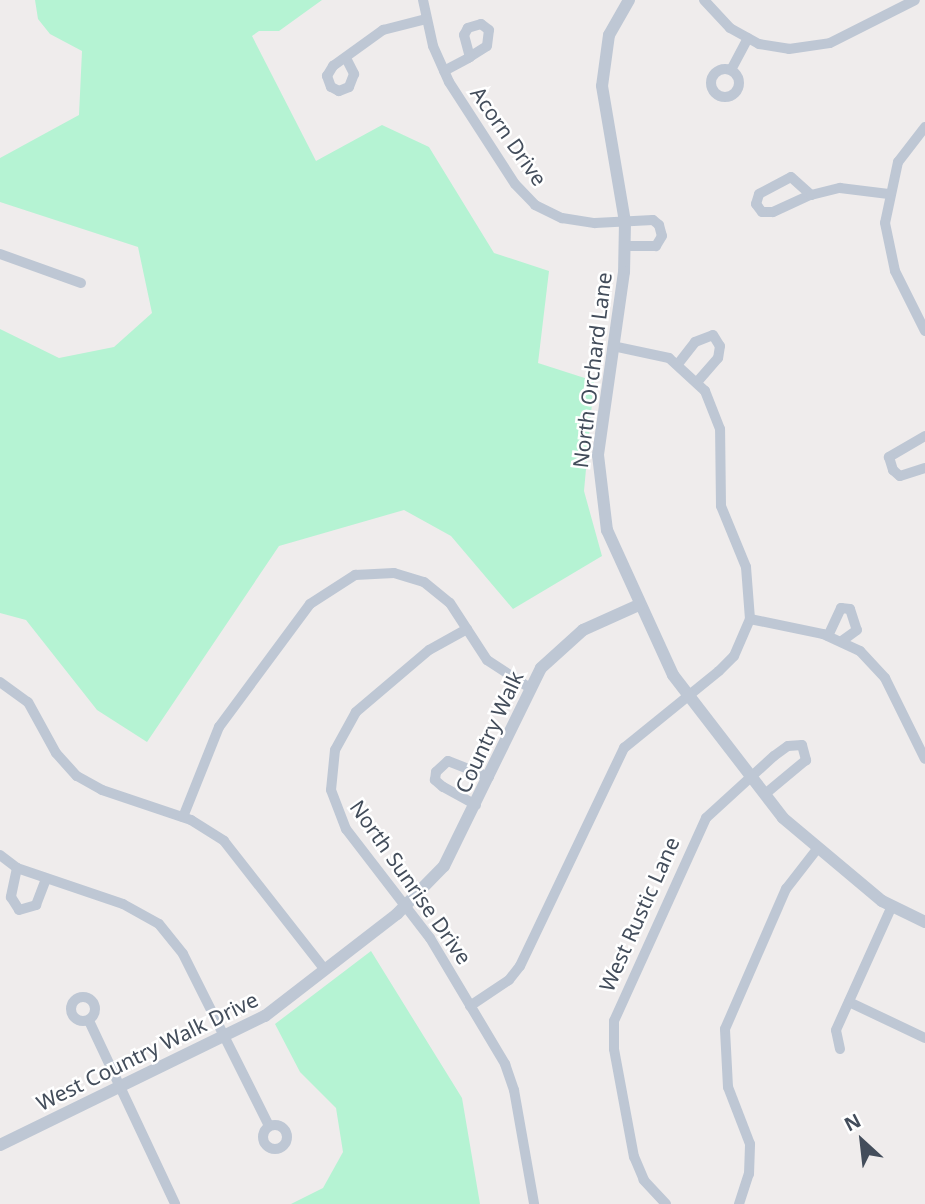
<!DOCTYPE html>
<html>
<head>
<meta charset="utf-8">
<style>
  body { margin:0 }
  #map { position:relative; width:925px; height:1204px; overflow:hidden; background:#efecec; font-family:"Noto Sans",sans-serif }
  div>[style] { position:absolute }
  .green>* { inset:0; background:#b5f3d3 }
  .minor>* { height:10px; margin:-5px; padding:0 5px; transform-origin:5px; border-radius:5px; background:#bec7d4 }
  .minor>.ring { margin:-5px; padding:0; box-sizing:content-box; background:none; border:10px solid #bec7d4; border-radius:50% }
  .tertiary>* { height:12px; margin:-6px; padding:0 6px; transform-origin:6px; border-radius:6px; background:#bec7d4 }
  span { translate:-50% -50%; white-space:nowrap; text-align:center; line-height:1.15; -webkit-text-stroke:5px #fff; paint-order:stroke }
  .street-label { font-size:21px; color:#434d5b }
  .north { position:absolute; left:827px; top:1106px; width:70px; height:70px; -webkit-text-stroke:5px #fff; paint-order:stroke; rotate:333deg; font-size:19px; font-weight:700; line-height:28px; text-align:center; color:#434d5b }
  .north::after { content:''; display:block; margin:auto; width:24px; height:32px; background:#434d5b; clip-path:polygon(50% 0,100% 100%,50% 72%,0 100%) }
</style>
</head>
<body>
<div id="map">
  <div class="green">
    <i style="clip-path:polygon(35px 0,322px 0,279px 31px,259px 31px,252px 36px,316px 161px,382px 125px,429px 147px,494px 253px,549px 271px,538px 363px,594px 381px,584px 491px,602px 556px,513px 609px,451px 536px,404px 510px,279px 546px,147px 742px,97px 710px,26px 620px,0 613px,0 329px,59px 358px,114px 347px,152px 313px,138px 247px,0 202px,0 158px,79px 115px,82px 51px,50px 34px,38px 19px)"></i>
    <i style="clip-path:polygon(371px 951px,462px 1098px,480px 1204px,291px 1204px,323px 1188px,343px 1152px,336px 1108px,300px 1072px,275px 1024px)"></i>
  </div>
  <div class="minor">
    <i style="left:423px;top:0;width:47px;rotate:77.7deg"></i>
    <i style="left:433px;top:46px;width:39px;rotate:66deg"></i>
    <i style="left:449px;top:82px;width:121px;rotate:57.1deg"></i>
    <i style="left:515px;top:184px;width:29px;rotate:46deg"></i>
    <i style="left:535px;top:205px;width:30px;rotate:26deg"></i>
    <i style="left:562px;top:218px;width:33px;rotate:9deg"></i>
    <i style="left:595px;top:223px;width:58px;rotate:-3deg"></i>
    <i style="left:653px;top:220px;width:8px;rotate:40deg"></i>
    <i style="left:659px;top:225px;width:11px;rotate:75deg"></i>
    <i style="left:662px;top:236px;width:12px;rotate:121deg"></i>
    <i style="left:656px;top:246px;width:31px;rotate:180deg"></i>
    <i style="left:704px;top:0;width:38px;rotate:47deg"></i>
    <i style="left:730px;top:28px;width:33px;rotate:29deg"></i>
    <i style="left:759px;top:44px;width:30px;rotate:9deg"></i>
    <i style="left:789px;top:49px;width:41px;rotate:-8.3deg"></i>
    <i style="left:830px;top:43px;width:95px;rotate:-26.8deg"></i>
    <i style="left:347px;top:60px;width:16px;rotate:63deg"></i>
    <i style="left:354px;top:74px;width:14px;rotate:111deg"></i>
    <i style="left:349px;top:87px;width:11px;rotate:158deg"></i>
    <i style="left:339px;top:91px;width:9px;rotate:-153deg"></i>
    <i style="left:331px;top:87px;width:12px;rotate:-110deg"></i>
    <i style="left:327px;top:76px;width:12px;rotate:-59deg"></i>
    <i style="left:333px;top:66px;width:62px;rotate:-35.8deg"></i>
    <i style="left:383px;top:30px;width:44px;rotate:-14.3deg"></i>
    <i class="ring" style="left:711px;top:69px;width:18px;height:18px"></i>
    <i style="left:731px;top:70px;width:36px;rotate:-62deg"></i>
    <i style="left:444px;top:71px;width:27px;rotate:-28deg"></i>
    <i style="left:468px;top:58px;width:22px;rotate:-32deg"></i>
    <i style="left:487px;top:46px;width:16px;rotate:-83deg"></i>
    <i style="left:489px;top:30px;width:10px;rotate:-143deg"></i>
    <i style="left:481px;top:24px;width:14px;rotate:163deg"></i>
    <i style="left:468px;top:28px;width:8px;rotate:120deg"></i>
    <i style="left:464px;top:35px;width:23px;rotate:75deg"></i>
    <i style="left:925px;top:127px;width:44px;rotate:127.6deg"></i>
    <i style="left:898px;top:162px;width:62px;rotate:102deg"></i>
    <i style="left:885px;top:223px;width:49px;rotate:78.2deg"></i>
    <i style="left:895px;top:271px;width:67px;rotate:63.4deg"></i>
    <i style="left:810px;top:195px;width:41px;rotate:155.3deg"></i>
    <i style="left:773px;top:212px;width:11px;rotate:180deg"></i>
    <i style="left:762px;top:212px;width:10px;rotate:-127deg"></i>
    <i style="left:756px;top:204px;width:10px;rotate:-73deg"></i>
    <i style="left:759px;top:194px;width:36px;rotate:-28deg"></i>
    <i style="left:791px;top:177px;width:27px;rotate:42deg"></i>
    <i style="left:811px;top:195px;width:30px;rotate:-14deg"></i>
    <i style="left:840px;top:188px;width:49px;rotate:7deg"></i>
    <i style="left:0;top:254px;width:86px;rotate:19.7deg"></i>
    <i style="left:678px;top:364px;width:28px;rotate:-52deg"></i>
    <i style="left:695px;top:342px;width:19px;rotate:-21deg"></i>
    <i style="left:713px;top:335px;width:13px;rotate:58deg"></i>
    <i style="left:720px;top:346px;width:12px;rotate:99deg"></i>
    <i style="left:718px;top:358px;width:32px;rotate:131deg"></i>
    <i style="left:925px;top:436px;width:42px;rotate:149.7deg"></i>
    <i style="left:889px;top:457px;width:14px;rotate:73deg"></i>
    <i style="left:893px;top:470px;width:9px;rotate:41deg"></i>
    <i style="left:900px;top:476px;width:26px;rotate:-18deg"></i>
    <i style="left:750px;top:619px;width:75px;rotate:11.6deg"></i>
    <i style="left:823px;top:634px;width:41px;rotate:24.7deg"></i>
    <i style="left:860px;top:651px;width:37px;rotate:47deg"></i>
    <i style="left:885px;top:678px;width:90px;rotate:63.7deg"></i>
    <i style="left:467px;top:629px;width:43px;rotate:151.1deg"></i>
    <i style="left:429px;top:650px;width:96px;rotate:139.7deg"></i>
    <i style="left:356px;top:712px;width:43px;rotate:118.9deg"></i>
    <i style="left:335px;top:750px;width:40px;rotate:95.7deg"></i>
    <i style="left:331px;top:790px;width:42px;rotate:69deg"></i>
    <i style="left:346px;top:829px;width:138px;rotate:52.4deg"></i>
    <i style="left:430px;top:938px;width:147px;rotate:59.2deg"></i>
    <i style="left:505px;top:1064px;width:28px;rotate:71deg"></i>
    <i style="left:514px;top:1090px;width:116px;rotate:80deg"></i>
    <i style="left:828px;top:636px;width:31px;rotate:-65deg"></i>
    <i style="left:841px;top:608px;width:9px;rotate:6deg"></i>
    <i style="left:850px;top:609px;width:22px;rotate:72deg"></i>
    <i style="left:857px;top:630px;width:19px;rotate:144deg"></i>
    <i style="left:0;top:682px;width:34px;rotate:36deg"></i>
    <i style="left:28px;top:702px;width:58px;rotate:61.2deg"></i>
    <i style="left:56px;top:753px;width:31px;rotate:48deg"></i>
    <i style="left:77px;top:776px;width:29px;rotate:29deg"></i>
    <i style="left:102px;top:790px;width:94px;rotate:18.6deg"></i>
    <i style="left:191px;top:820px;width:39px;rotate:32deg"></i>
    <i style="left:224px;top:841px;width:164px;rotate:51.9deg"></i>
    <i style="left:476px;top:805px;width:38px;rotate:-151deg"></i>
    <i style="left:443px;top:787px;width:11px;rotate:-139deg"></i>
    <i style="left:435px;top:780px;width:8px;rotate:-83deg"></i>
    <i style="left:436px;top:772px;width:16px;rotate:-43deg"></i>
    <i style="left:448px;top:761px;width:44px;rotate:21.3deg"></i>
    <i style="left:183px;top:817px;width:97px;rotate:-68.2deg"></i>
    <i style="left:219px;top:727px;width:153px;rotate:-53.5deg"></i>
    <i style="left:310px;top:604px;width:54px;rotate:-32.8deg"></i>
    <i style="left:355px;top:575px;width:39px;rotate:-3deg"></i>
    <i style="left:394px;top:573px;width:31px;rotate:17deg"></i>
    <i style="left:424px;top:582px;width:33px;rotate:39deg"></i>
    <i style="left:450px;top:603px;width:68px;rotate:57deg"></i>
    <i style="left:487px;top:660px;width:51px;rotate:33.1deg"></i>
    <i style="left:0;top:855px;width:21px;rotate:37deg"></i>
    <i style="left:17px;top:868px;width:112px;rotate:18.8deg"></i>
    <i style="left:123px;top:904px;width:41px;rotate:29.1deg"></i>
    <i style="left:159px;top:924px;width:38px;rotate:51deg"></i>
    <i style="left:183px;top:954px;width:190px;rotate:63.4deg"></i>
    <i style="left:17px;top:868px;width:30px;rotate:102deg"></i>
    <i style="left:11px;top:897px;width:15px;rotate:58deg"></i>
    <i style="left:19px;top:910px;width:18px;rotate:-16deg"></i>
    <i style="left:36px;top:905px;width:28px;rotate:-69deg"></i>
    <i class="ring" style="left:71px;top:997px;width:14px;height:14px"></i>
    <i style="left:849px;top:1002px;width:84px;rotate:25.3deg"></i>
    <i style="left:470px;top:1006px;width:47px;rotate:-33.7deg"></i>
    <i style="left:509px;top:980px;width:18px;rotate:-52deg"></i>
    <i style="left:520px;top:966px;width:242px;rotate:-64.5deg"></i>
    <i style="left:624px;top:748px;width:122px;rotate:-39deg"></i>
    <i style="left:719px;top:671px;width:21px;rotate:-45deg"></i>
    <i style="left:734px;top:656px;width:40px;rotate:-66.6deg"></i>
    <i style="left:750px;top:619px;width:52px;rotate:-94.4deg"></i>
    <i style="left:746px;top:567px;width:66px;rotate:-112.3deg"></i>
    <i style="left:721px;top:506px;width:77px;rotate:-90.7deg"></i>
    <i style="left:720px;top:429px;width:41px;rotate:-111.5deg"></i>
    <i style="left:705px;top:391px;width:49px;rotate:-137.5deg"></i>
    <i style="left:669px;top:358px;width:57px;rotate:-167.9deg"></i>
    <i style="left:90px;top:1023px;width:200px;rotate:64.8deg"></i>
    <i style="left:840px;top:1049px;width:19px;rotate:-102deg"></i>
    <i style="left:836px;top:1030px;width:136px;rotate:-65.7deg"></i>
    <i class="ring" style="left:263px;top:1125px;width:14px;height:14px"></i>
    <i style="left:666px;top:1204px;width:33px;rotate:-133deg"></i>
    <i style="left:644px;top:1180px;width:25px;rotate:-113deg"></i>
    <i style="left:634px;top:1157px;width:110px;rotate:-100.5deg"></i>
    <i style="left:614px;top:1049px;width:28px;rotate:-90deg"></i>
    <i style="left:614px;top:1021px;width:223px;rotate:-65.6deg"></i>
    <i style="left:706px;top:818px;width:92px;rotate:-42.4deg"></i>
    <i style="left:774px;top:756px;width:17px;rotate:-36deg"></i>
    <i style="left:788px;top:746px;width:14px;rotate:-4deg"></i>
    <i style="left:802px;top:745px;width:16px;rotate:75deg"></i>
    <i style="left:806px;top:760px;width:53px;rotate:140.3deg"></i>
    <i style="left:739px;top:1204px;width:32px;rotate:-72deg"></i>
    <i style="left:749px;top:1174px;width:30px;rotate:-88deg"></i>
    <i style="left:750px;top:1144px;width:61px;rotate:-111.1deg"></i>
    <i style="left:728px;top:1087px;width:58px;rotate:-93deg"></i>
    <i style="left:725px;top:1029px;width:153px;rotate:-66.5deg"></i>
    <i style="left:786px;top:889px;width:51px;rotate:-52.2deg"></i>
  </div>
  <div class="tertiary">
    <i style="left:629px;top:0;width:40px;rotate:119.7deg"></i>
    <i style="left:609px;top:35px;width:51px;rotate:97.8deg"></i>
    <i style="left:602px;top:86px;width:138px;rotate:80.4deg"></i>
    <i style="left:625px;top:222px;width:50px;rotate:91.1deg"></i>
    <i style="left:624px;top:272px;width:185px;rotate:98.1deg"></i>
    <i style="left:598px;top:455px;width:76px;rotate:83.2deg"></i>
    <i style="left:607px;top:530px;width:159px;rotate:65.5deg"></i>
    <i style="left:673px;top:675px;width:180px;rotate:52.4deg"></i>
    <i style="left:783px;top:818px;width:129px;rotate:40deg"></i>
    <i style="left:882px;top:901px;width:48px;rotate:26deg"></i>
    <i style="left:0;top:1145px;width:295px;rotate:-26deg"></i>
    <i style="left:265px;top:1016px;width:167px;rotate:-37.7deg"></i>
    <i style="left:397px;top:914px;width:67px;rotate:-45.6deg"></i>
    <i style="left:444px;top:866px;width:220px;rotate:-63.9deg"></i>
    <i style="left:541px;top:668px;width:57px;rotate:-42.1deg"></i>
    <i style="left:583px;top:630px;width:61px;rotate:-24.1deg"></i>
  </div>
  <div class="street-label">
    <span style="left:509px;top:136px;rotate:55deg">Acorn Drive</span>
    <span style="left:592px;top:370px;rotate:-83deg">North Orchard Lane</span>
    <span style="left:489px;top:732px;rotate:-65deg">Country Walk</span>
    <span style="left:411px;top:882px;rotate:55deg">North Sunrise Drive</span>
    <span style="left:639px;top:914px;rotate:-66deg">West Rustic Lane</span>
    <span style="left:147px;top:1051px;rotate:-26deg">West Country Walk Drive</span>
  </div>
  <div class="north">N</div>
</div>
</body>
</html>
